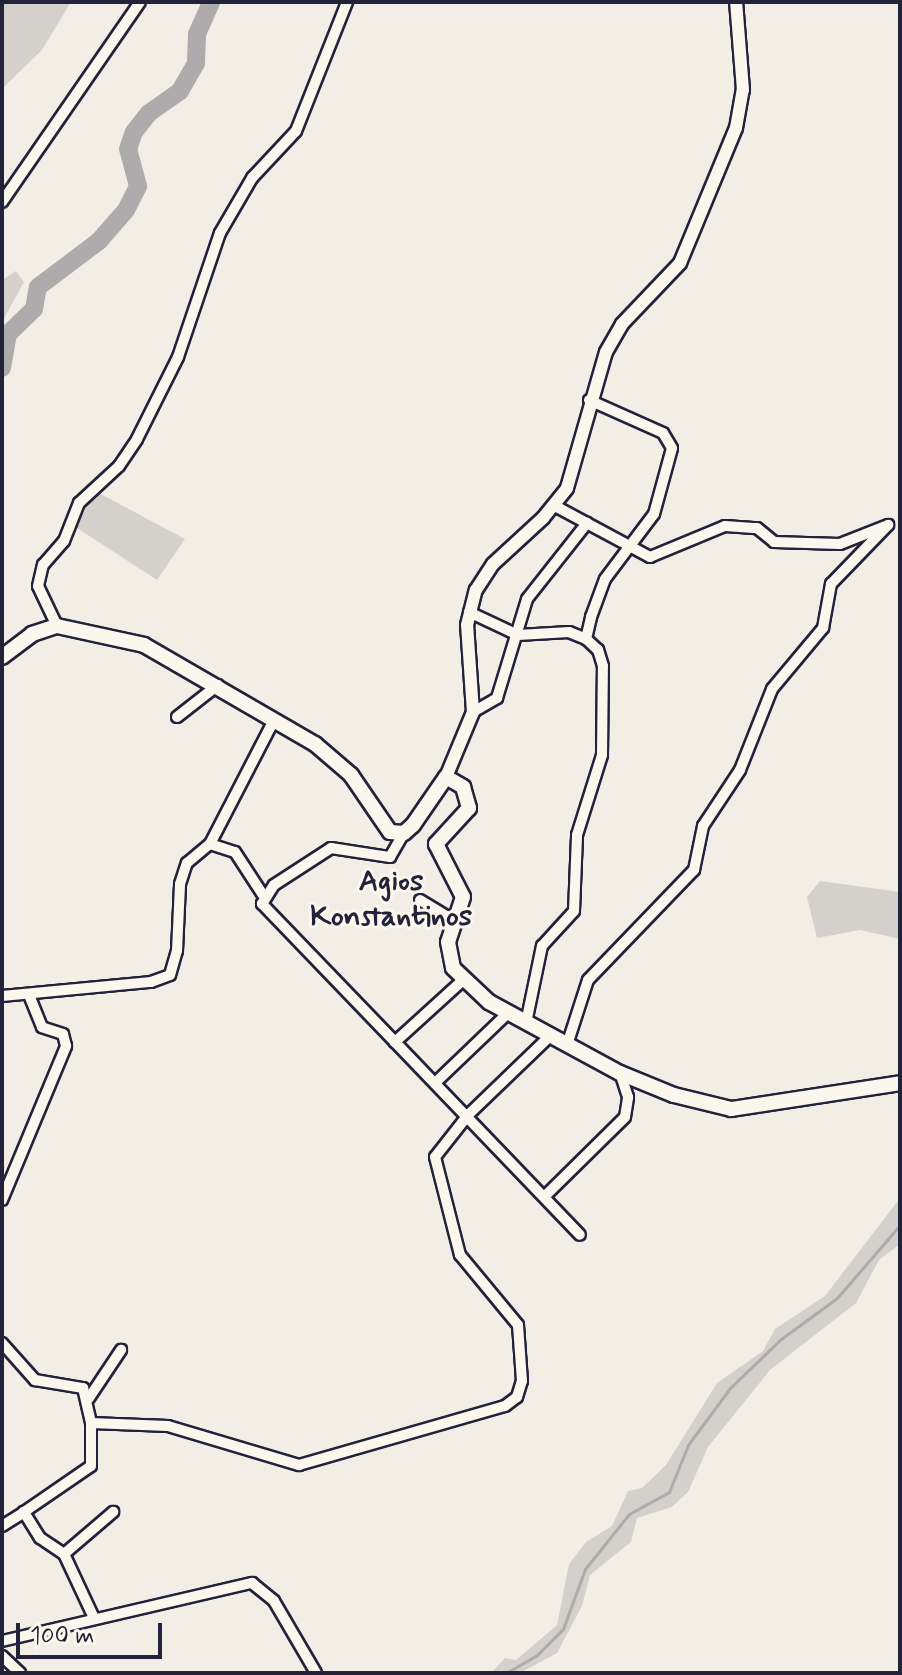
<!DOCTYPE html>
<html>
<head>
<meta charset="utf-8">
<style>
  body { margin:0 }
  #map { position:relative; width:902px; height:1675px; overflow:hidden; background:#f2eee5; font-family:Mynerve,sans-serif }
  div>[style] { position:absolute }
  .green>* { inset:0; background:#d4d1cc }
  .stream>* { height:3px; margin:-1.5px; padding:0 1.5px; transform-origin:1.5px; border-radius:1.5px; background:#aeabad }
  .river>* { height:18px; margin:-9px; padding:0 9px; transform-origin:9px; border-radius:9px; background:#aeabad }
  .roads { filter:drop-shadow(2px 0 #22223b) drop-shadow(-2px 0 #22223b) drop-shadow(0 2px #22223b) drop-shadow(0 -2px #22223b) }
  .minor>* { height:10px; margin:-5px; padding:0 5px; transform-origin:5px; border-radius:5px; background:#fbf7ec }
  .tertiary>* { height:12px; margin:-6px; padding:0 6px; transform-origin:6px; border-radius:6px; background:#fbf7ec }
  .secondary>* { height:14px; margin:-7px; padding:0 7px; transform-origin:7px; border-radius:7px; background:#fbf7ec }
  span { translate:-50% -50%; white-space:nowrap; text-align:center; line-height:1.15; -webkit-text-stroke:6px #fbf7ec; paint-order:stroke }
  .quarter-label { font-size:30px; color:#22223b; font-weight:700 }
  .frame { position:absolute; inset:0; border:4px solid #22223b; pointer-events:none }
  .scale { position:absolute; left:16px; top:1623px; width:146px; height:36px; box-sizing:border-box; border:4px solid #22223b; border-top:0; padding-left:10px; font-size:24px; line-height:28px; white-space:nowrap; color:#22223b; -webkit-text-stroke:6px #fbf7ec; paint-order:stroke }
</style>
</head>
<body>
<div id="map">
  <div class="green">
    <i style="clip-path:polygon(2px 2px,71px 2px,42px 50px,2px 89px)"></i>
    <i style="clip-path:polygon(16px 271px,24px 282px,2px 322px,2px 280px)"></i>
    <i style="clip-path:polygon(97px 492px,185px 539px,157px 580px,74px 526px)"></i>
    <i style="clip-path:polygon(820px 881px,900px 892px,900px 939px,860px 930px,817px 938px,807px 897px)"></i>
    <i style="clip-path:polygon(900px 1198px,900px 1244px,879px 1260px,856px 1303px,770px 1370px,708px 1447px,688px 1492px,672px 1507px,637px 1518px,631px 1542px,590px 1575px,582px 1606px,557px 1653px,520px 1673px,491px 1673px,505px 1658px,516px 1660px,557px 1625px,569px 1564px,586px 1542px,612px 1526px,628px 1491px,642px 1488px,666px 1465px,717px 1383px,763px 1351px,775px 1329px,825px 1296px)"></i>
  </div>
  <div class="stream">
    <i style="left:506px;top:1673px;width:34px;rotate:-30deg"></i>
    <i style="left:536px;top:1656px;width:38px;rotate:-45deg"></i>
    <i style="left:563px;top:1629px;width:64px;rotate:-69.9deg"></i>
    <i style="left:585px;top:1569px;width:70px;rotate:-51.3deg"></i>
    <i style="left:629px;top:1514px;width:46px;rotate:-28.8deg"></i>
    <i style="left:669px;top:1492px;width:51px;rotate:-68deg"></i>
    <i style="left:688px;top:1445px;width:71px;rotate:-53.6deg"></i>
    <i style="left:730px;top:1388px;width:71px;rotate:-43.9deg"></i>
    <i style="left:781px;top:1339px;width:69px;rotate:-36.2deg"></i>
    <i style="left:837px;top:1298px;width:96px;rotate:-49.2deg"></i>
  </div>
  <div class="river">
    <i style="left:2px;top:368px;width:35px;rotate:-80deg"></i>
    <i style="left:8px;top:334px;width:36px;rotate:-44deg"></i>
    <i style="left:34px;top:309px;width:22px;rotate:-80deg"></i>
    <i style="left:38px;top:287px;width:76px;rotate:-37deg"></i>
    <i style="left:99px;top:241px;width:41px;rotate:-48.9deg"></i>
    <i style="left:126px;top:210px;width:27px;rotate:-63deg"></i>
    <i style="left:138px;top:186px;width:38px;rotate:-105deg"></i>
    <i style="left:128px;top:149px;width:18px;rotate:-71deg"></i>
    <i style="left:134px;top:132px;width:24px;rotate:-52deg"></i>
    <i style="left:149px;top:113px;width:38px;rotate:-35deg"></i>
    <i style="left:180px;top:91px;width:32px;rotate:-60deg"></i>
    <i style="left:196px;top:63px;width:29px;rotate:-88deg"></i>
    <i style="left:197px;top:34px;width:35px;rotate:-66deg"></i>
  </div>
  <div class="roads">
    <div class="minor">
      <i style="left:2px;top:202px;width:243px;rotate:-55.4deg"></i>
      <i style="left:555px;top:506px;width:108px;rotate:28.2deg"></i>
      <i style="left:650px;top:557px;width:81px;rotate:-22.5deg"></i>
      <i style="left:725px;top:526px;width:32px;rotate:4deg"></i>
      <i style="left:757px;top:528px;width:22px;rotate:39deg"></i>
      <i style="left:774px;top:542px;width:66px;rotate:1.7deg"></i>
      <i style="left:840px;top:544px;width:52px;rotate:-21.6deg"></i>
      <i style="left:469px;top:612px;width:54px;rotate:25.1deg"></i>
      <i style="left:518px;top:635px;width:51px;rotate:-3.4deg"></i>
      <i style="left:569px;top:632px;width:18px;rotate:22deg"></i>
      <i style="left:57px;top:626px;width:44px;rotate:-115.4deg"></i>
      <i style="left:38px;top:586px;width:22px;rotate:-77deg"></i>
      <i style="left:43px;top:565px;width:32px;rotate:-49deg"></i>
      <i style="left:64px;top:541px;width:41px;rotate:-68.5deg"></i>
      <i style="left:79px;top:503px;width:54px;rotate:-42.8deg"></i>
      <i style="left:119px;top:466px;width:32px;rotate:-56deg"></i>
      <i style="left:137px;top:439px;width:92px;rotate:-63.4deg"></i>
      <i style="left:178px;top:357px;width:131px;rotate:-71.3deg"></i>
      <i style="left:220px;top:233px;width:64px;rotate:-59.8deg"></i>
      <i style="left:252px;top:178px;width:64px;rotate:-46.9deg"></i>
      <i style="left:296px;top:131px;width:139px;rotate:-68.4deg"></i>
      <i style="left:473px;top:712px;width:28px;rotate:-30deg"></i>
      <i style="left:497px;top:698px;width:103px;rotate:-73.1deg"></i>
      <i style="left:527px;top:599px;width:97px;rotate:-51.7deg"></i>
      <i style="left:177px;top:717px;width:52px;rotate:-38deg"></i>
      <i style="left:210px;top:844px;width:140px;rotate:-62.7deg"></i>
      <i style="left:420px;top:900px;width:42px;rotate:31.4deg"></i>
      <i style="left:462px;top:981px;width:91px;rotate:137.7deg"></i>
      <i style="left:395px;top:1042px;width:267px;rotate:46.2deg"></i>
      <i style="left:2px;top:996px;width:150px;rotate:-5.4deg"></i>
      <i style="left:151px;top:982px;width:20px;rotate:-20deg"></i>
      <i style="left:170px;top:975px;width:25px;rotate:-74deg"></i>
      <i style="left:177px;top:951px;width:67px;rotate:-87.4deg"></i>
      <i style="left:180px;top:884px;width:22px;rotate:-72deg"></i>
      <i style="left:187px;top:863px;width:30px;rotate:-40deg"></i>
      <i style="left:210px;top:844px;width:26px;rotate:18deg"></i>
      <i style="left:235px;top:852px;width:51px;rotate:56.9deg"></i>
      <i style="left:526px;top:1023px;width:79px;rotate:-78.3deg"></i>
      <i style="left:542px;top:946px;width:47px;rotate:-47.6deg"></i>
      <i style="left:574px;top:911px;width:76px;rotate:-87.7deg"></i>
      <i style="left:577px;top:835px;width:84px;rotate:-72.6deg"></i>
      <i style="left:602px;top:755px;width:89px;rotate:-89.4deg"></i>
      <i style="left:603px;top:666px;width:17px;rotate:-107deg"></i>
      <i style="left:598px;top:650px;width:16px;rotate:-137deg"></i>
      <i style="left:586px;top:639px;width:23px;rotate:-77deg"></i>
      <i style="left:591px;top:617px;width:40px;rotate:-69.8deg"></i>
      <i style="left:605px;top:579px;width:81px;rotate:-53deg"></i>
      <i style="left:654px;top:514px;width:68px;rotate:-74.7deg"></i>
      <i style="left:672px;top:448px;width:17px;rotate:-121deg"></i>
      <i style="left:663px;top:433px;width:81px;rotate:-156deg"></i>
      <i style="left:395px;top:1042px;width:192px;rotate:-133.9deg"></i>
      <i style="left:262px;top:904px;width:22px;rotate:-58deg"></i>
      <i style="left:274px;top:885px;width:68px;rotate:-33deg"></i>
      <i style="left:331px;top:848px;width:60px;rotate:8.7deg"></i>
      <i style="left:390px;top:857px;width:28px;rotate:-60deg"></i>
      <i style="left:567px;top:1045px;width:68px;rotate:-72.1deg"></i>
      <i style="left:588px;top:980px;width:153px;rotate:-46.1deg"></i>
      <i style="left:694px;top:870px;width:45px;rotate:-78.4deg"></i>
      <i style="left:703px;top:826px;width:67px;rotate:-56.5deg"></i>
      <i style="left:740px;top:770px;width:87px;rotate:-68.4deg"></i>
      <i style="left:772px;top:689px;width:80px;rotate:-50.1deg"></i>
      <i style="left:823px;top:628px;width:45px;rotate:-79.7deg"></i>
      <i style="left:831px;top:584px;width:82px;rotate:-46deg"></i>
      <i style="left:435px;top:1083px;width:101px;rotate:-43.8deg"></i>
      <i style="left:545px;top:1196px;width:112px;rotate:-44.6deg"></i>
      <i style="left:625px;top:1117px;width:20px;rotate:-81deg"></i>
      <i style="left:628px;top:1097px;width:25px;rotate:-108deg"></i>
      <i style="left:2px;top:1200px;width:167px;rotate:-67.4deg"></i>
      <i style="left:66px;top:1046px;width:12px;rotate:-104deg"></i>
      <i style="left:63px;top:1034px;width:22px;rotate:-162deg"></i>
      <i style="left:42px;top:1027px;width:35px;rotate:-112deg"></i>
      <i style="left:2px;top:1343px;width:50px;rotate:48.3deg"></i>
      <i style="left:35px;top:1380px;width:49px;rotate:9.5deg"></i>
      <i style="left:83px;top:1388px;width:36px;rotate:77deg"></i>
      <i style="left:89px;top:1398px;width:58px;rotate:-56.3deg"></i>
      <i style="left:2px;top:1526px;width:26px;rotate:-32deg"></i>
      <i style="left:64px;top:1554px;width:65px;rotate:-40.6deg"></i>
      <i style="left:94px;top:1618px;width:71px;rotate:-115.1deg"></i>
      <i style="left:64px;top:1554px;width:29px;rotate:-146deg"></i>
      <i style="left:40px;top:1538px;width:31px;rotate:-122deg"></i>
      <i style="left:24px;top:1512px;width:81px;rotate:-34.5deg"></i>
      <i style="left:91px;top:1466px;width:43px;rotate:-90deg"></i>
      <i style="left:91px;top:1423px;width:77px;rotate:2.2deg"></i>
      <i style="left:168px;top:1426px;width:137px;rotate:16.6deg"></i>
      <i style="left:299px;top:1465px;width:214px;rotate:-16deg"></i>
      <i style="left:505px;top:1406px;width:15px;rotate:-37deg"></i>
      <i style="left:517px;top:1397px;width:17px;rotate:-73deg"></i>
      <i style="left:522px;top:1381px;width:56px;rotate:-94.1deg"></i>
      <i style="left:518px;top:1325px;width:91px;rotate:-129.6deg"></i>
      <i style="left:460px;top:1255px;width:101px;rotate:-104.3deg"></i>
      <i style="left:435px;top:1157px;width:53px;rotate:-51.8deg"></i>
      <i style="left:468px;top:1115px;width:114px;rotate:-43.9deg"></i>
      <i style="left:2px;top:1641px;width:257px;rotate:-13.1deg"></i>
      <i style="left:252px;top:1583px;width:28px;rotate:39deg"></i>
      <i style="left:274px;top:1601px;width:83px;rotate:59.7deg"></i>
      <i style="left:2px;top:1656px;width:25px;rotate:43deg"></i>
    </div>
    <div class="tertiary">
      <i style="left:446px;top:777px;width:70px;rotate:-67.4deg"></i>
      <i style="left:473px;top:712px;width:87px;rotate:-93.9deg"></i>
      <i style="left:467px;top:625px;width:36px;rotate:-76deg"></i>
      <i style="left:476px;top:590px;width:31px;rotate:-57deg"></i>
      <i style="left:493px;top:564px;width:68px;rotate:-42.6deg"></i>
      <i style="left:543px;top:518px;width:38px;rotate:-51deg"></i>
      <i style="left:567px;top:488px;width:141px;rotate:-74deg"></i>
      <i style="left:606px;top:352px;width:32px;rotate:-60deg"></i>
      <i style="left:622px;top:324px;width:84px;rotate:-46.4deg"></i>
      <i style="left:680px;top:263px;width:146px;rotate:-67.5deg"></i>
      <i style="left:736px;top:128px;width:39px;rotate:-80deg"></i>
      <i style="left:743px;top:90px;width:88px;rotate:-94.5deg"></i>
    </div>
    <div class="secondary">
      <i style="left:2px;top:657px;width:38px;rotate:-37deg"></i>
      <i style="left:32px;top:634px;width:26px;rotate:-18deg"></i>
      <i style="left:57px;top:626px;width:89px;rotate:12.3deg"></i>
      <i style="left:144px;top:645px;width:198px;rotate:30.1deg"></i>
      <i style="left:315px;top:744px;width:48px;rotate:40.7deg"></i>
      <i style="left:351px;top:775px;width:69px;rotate:55.6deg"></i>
      <i style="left:390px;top:832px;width:14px;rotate:4deg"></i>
      <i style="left:404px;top:833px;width:12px;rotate:-42deg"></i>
      <i style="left:413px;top:825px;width:58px;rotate:-55.5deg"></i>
      <i style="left:446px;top:777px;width:20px;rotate:30deg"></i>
      <i style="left:463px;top:787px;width:22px;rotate:74deg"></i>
      <i style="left:469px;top:808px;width:49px;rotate:132.5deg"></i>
      <i style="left:436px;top:844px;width:59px;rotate:63deg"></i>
      <i style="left:463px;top:897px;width:47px;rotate:108.4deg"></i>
      <i style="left:448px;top:942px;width:26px;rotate:79deg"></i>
      <i style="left:453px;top:968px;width:50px;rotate:43.4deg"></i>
      <i style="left:489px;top:1002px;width:149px;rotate:28.5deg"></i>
      <i style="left:620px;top:1073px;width:58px;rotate:22.2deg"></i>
      <i style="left:674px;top:1095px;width:59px;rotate:13.8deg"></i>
      <i style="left:731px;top:1109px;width:171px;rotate:-8.7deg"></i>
    </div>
  </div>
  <div class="quarter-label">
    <span style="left:391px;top:899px">Agios<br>Konstantinos</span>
  </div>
  <div class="frame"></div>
  <div class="scale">100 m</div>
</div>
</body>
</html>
